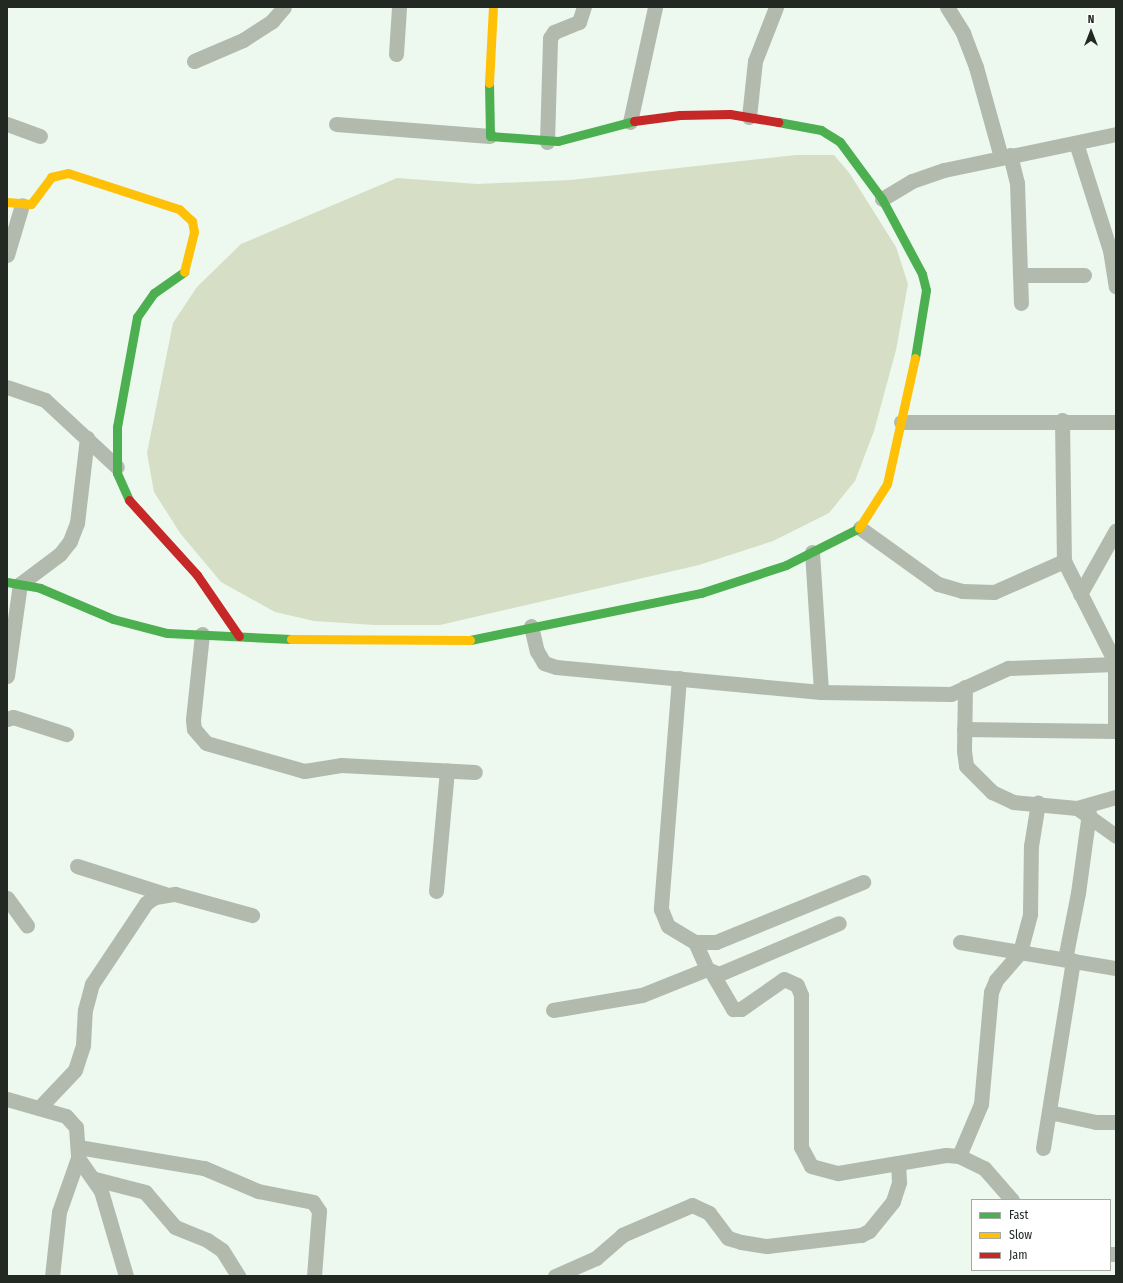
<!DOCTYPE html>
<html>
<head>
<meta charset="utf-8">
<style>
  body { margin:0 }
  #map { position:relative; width:1123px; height:1283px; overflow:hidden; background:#edf8ee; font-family:"Fira Sans Condensed",sans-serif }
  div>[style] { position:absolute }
  .green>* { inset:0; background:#d6dec5 }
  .street>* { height:15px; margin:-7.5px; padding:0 7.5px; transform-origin:7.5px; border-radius:7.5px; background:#b2baae }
  .fast>* { height:9px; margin:-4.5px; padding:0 4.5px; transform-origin:4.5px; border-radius:4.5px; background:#4caf50 }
  .slow>* { height:9px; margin:-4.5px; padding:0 4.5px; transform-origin:4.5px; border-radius:4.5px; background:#ffc107 }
  .jam>* { height:9px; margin:-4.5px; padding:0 4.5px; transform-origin:4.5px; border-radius:4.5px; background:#c62828 }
  span { translate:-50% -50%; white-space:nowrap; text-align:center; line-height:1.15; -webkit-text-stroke:3px #fff; paint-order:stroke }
  .frame { position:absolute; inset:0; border:8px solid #222923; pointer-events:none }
  .legend { position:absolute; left:971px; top:1199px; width:140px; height:72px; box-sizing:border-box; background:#fff; border:1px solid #a7a9a7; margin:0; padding:5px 7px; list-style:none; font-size:12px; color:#222923 }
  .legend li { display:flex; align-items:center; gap:8px; height:20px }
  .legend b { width:20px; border:1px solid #a7a9a7 }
  .north { position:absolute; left:1071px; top:12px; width:40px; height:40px; -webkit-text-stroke:3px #fff; paint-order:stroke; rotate:0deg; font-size:11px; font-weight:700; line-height:16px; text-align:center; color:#222923 }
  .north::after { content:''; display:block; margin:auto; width:14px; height:18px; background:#222923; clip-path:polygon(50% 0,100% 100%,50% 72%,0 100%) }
</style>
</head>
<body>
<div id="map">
  <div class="green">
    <i style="clip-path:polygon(796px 155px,834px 155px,850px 174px,896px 247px,908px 284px,896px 350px,874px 431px,855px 481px,829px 513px,773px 541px,699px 565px,440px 625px,375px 625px,314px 621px,275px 612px,221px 582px,180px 533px,154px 492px,147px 453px,173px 323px,197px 287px,241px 244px,397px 178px,477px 184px,571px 180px)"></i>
  </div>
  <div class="street">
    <i style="left:947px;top:7px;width:31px;rotate:58deg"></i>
    <i style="left:963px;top:33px;width:36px;rotate:69deg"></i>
    <i style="left:976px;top:67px;width:93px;rotate:74.5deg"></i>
    <i style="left:396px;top:54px;width:47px;rotate:-86.3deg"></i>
    <i style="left:194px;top:61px;width:53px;rotate:-23.2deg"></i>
    <i style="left:243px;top:40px;width:35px;rotate:-33deg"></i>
    <i style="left:272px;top:21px;width:18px;rotate:-49deg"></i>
    <i style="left:749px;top:117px;width:56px;rotate:-83.9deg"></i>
    <i style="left:755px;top:61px;width:58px;rotate:-68.7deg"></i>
    <i style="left:630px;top:122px;width:118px;rotate:-77.7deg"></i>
    <i style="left:7px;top:124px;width:35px;rotate:20deg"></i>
    <i style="left:336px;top:124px;width:154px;rotate:4.5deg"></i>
    <i style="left:547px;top:142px;width:104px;rotate:-88.3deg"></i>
    <i style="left:550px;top:38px;width:7px;rotate:-56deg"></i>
    <i style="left:554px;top:32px;width:27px;rotate:-22deg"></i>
    <i style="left:579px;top:22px;width:16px;rotate:-72deg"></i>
    <i style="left:1076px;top:143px;width:112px;rotate:72.4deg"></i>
    <i style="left:1110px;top:250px;width:37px;rotate:81deg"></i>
    <i style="left:1010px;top:155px;width:29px;rotate:76deg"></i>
    <i style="left:1017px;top:183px;width:120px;rotate:88.1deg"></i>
    <i style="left:882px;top:199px;width:35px;rotate:-31deg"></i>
    <i style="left:912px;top:181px;width:34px;rotate:-19deg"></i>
    <i style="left:944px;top:170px;width:176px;rotate:-11.8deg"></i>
    <i style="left:7px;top:255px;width:52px;rotate:-73.3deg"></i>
    <i style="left:1020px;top:275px;width:64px"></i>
    <i style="left:7px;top:387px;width:40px;rotate:18.9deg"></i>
    <i style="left:45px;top:400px;width:98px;rotate:42.9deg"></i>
    <i style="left:1062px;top:420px;width:141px;rotate:89.2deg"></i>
    <i style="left:1064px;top:561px;width:115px;rotate:63.2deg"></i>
    <i style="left:901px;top:422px;width:215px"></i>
    <i style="left:860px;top:528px;width:96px;rotate:35.7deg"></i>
    <i style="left:938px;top:584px;width:25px;rotate:16deg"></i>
    <i style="left:962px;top:591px;width:32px;rotate:2deg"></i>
    <i style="left:994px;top:592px;width:77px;rotate:-23.9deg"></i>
    <i style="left:812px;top:552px;width:140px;rotate:86.3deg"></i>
    <i style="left:1080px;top:594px;width:73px;rotate:-60.6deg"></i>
    <i style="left:531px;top:626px;width:26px;rotate:77deg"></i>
    <i style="left:537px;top:651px;width:14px;rotate:60deg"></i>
    <i style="left:544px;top:663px;width:13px;rotate:18deg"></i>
    <i style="left:556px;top:667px;width:266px;rotate:5.4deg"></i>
    <i style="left:821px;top:692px;width:130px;rotate:0.9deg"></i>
    <i style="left:951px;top:694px;width:63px;rotate:-24.5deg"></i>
    <i style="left:1008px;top:668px;width:107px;rotate:-2.1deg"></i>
    <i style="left:1115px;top:664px;width:67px;rotate:90deg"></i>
    <i style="left:202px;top:634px;width:86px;rotate:96deg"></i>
    <i style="left:193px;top:720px;width:9px;rotate:84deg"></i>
    <i style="left:194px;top:729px;width:18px;rotate:49deg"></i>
    <i style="left:206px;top:743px;width:102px;rotate:15.9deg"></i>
    <i style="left:304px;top:771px;width:37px;rotate:-9deg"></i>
    <i style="left:341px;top:765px;width:134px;rotate:3deg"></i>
    <i style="left:7px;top:676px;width:93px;rotate:-82deg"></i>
    <i style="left:20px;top:584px;width:50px;rotate:-36.9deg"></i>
    <i style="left:60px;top:554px;width:16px;rotate:-52deg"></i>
    <i style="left:70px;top:541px;width:19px;rotate:-69deg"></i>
    <i style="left:77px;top:523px;width:86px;rotate:-83.3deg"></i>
    <i style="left:679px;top:678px;width:232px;rotate:94.5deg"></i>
    <i style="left:661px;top:909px;width:18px;rotate:68deg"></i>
    <i style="left:668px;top:926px;width:31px;rotate:31deg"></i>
    <i style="left:695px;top:942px;width:21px"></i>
    <i style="left:716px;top:942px;width:159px;rotate:-22.2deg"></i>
    <i style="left:965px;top:687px;width:64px;rotate:90.9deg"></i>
    <i style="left:964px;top:751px;width:15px;rotate:82deg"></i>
    <i style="left:966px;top:766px;width:37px;rotate:45deg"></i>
    <i style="left:992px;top:792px;width:23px;rotate:25deg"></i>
    <i style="left:1013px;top:802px;width:64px;rotate:5.4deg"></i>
    <i style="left:1077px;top:808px;width:48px;rotate:35.7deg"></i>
    <i style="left:7px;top:719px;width:6px;rotate:-18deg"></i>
    <i style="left:13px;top:717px;width:56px;rotate:17.8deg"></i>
    <i style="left:964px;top:729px;width:152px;rotate:0.8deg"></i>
    <i style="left:1077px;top:808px;width:41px;rotate:-15.8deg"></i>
    <i style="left:77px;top:866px;width:92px;rotate:17.7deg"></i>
    <i style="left:436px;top:891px;width:121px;rotate:-84.8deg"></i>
    <i style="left:7px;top:898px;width:34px;rotate:54deg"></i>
    <i style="left:695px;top:942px;width:30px;rotate:66deg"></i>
    <i style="left:707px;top:969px;width:13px;rotate:23deg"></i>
    <i style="left:719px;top:974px;width:130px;rotate:-23deg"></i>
    <i style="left:960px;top:942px;width:158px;rotate:9.5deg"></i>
    <i style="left:1065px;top:959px;width:67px;rotate:-78.9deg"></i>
    <i style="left:1078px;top:893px;width:81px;rotate:-82.2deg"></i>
    <i style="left:712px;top:973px;width:42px;rotate:59.7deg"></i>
    <i style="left:733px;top:1009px;width:8px"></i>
    <i style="left:741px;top:1009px;width:52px;rotate:-34.9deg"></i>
    <i style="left:784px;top:979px;width:14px;rotate:25deg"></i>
    <i style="left:797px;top:985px;width:11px;rotate:68deg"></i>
    <i style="left:801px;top:995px;width:152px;rotate:90deg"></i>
    <i style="left:801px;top:1147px;width:21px;rotate:62deg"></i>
    <i style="left:811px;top:1166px;width:28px;rotate:15deg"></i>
    <i style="left:838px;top:1173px;width:109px;rotate:-9.5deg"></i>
    <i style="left:946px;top:1155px;width:13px;rotate:4deg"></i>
    <i style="left:959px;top:1156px;width:28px;rotate:26deg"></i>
    <i style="left:984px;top:1168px;width:43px;rotate:48.8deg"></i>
    <i style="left:553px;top:1010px;width:90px;rotate:-9.6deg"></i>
    <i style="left:642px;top:995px;width:70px;rotate:-21.8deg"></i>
    <i style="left:7px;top:1099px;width:61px;rotate:16.1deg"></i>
    <i style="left:66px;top:1116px;width:15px;rotate:48deg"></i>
    <i style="left:76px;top:1127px;width:31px;rotate:86deg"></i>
    <i style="left:78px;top:1158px;width:57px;rotate:109.4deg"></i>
    <i style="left:59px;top:1212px;width:64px;rotate:96.2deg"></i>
    <i style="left:39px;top:1108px;width:52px;rotate:-46.5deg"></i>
    <i style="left:75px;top:1070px;width:26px;rotate:-72deg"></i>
    <i style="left:83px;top:1045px;width:35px;rotate:-87deg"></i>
    <i style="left:85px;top:1010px;width:27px;rotate:-75deg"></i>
    <i style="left:92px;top:984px;width:97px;rotate:-56.3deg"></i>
    <i style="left:146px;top:903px;width:11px;rotate:-34deg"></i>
    <i style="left:155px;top:897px;width:20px;rotate:-9deg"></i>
    <i style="left:175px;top:894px;width:80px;rotate:15.3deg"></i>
    <i style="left:1049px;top:1112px;width:48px;rotate:12deg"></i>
    <i style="left:1096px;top:1122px;width:19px"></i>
    <i style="left:78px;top:1147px;width:128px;rotate:9.5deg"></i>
    <i style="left:204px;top:1168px;width:59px;rotate:23.1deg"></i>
    <i style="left:258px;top:1191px;width:56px;rotate:11.3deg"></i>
    <i style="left:313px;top:1202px;width:11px;rotate:56deg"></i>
    <i style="left:319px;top:1211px;width:65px;rotate:94.4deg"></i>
    <i style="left:1043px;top:1148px;width:190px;rotate:-80.9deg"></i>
    <i style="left:959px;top:1156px;width:56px;rotate:-67.1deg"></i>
    <i style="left:981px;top:1104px;width:112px;rotate:-84.9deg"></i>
    <i style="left:991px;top:992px;width:13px;rotate:-67deg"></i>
    <i style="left:996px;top:980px;width:37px;rotate:-49deg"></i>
    <i style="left:1020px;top:952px;width:39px;rotate:-75deg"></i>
    <i style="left:1030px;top:914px;width:68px;rotate:-89.2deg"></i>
    <i style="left:1031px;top:846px;width:44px;rotate:-80.8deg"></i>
    <i style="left:78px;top:1158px;width:40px;rotate:55.1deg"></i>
    <i style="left:101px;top:1191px;width:89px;rotate:73.6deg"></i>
    <i style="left:95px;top:1179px;width:52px;rotate:14.6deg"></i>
    <i style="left:145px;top:1192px;width:46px;rotate:49.4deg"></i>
    <i style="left:175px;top:1227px;width:35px;rotate:22deg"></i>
    <i style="left:207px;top:1240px;width:18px;rotate:34deg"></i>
    <i style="left:222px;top:1250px;width:31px;rotate:58deg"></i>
    <i style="left:1110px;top:1254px;width:6px"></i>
    <i style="left:555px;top:1276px;width:45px;rotate:-23.7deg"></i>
    <i style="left:596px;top:1258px;width:35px;rotate:-41deg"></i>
    <i style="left:622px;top:1235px;width:76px;rotate:-23.2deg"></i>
    <i style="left:692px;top:1205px;width:19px;rotate:25deg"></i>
    <i style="left:709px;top:1213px;width:31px;rotate:53deg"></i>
    <i style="left:728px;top:1238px;width:14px;rotate:17deg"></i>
    <i style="left:741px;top:1242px;width:26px;rotate:9deg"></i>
    <i style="left:767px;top:1246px;width:95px;rotate:-6.7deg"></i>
    <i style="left:861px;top:1235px;width:9px;rotate:-27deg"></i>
    <i style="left:869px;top:1231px;width:38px;rotate:-51deg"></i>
    <i style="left:893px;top:1201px;width:20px;rotate:-72deg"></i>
    <i style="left:899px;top:1182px;width:19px;rotate:-93deg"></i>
  </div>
  <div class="fast">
    <i style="left:489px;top:83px;width:53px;rotate:88.9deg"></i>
    <i style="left:490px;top:136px;width:68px;rotate:4.2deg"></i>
    <i style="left:558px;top:141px;width:79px;rotate:-14.7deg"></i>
    <i style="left:778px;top:122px;width:44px;rotate:10.5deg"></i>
    <i style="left:821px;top:130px;width:22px;rotate:32deg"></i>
    <i style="left:840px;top:142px;width:71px;rotate:53.6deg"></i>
    <i style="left:882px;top:199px;width:85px;rotate:61.9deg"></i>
    <i style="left:922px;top:274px;width:16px;rotate:76deg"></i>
    <i style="left:926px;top:290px;width:69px;rotate:99.2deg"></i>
    <i style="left:129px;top:500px;width:30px;rotate:-114deg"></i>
    <i style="left:117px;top:473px;width:46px;rotate:-90deg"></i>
    <i style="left:117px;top:427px;width:112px;rotate:-79.7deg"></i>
    <i style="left:137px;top:317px;width:29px;rotate:-55deg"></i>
    <i style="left:154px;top:293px;width:37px;rotate:-35deg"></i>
    <i style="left:7px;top:582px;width:34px;rotate:10deg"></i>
    <i style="left:40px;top:588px;width:79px;rotate:23deg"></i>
    <i style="left:113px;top:619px;width:56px;rotate:14.5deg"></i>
    <i style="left:167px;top:633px;width:124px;rotate:2.8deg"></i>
    <i style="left:470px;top:640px;width:236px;rotate:-11.5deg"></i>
    <i style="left:701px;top:593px;width:89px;rotate:-18.2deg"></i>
    <i style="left:786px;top:565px;width:82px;rotate:-26.9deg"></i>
  </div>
  <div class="slow">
    <i style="left:489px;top:83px;width:76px;rotate:-87deg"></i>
    <i style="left:7px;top:202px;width:24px;rotate:5deg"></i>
    <i style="left:31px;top:204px;width:34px;rotate:-53deg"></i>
    <i style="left:51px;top:177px;width:17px;rotate:-13deg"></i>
    <i style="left:68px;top:173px;width:117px;rotate:18deg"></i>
    <i style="left:179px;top:209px;width:18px;rotate:43deg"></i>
    <i style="left:192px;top:221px;width:11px;rotate:80deg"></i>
    <i style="left:194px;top:232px;width:41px;rotate:104deg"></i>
    <i style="left:859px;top:528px;width:52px;rotate:-57.5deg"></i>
    <i style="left:887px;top:484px;width:129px;rotate:-77.5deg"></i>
    <i style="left:291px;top:639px;width:179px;rotate:0.3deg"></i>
  </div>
  <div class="jam">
    <i style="left:634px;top:121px;width:46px;rotate:-7.4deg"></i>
    <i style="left:680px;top:115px;width:50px;rotate:-1.1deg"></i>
    <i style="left:730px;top:114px;width:49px;rotate:9.5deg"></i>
    <i style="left:129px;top:500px;width:101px;rotate:47.8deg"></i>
    <i style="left:197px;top:575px;width:74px;rotate:55.5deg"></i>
  </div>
  <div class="frame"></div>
  <ul class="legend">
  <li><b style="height:5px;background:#4caf50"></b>Fast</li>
  <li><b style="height:5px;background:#ffc107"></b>Slow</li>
  <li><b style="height:5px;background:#c62828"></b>Jam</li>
  </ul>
  <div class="north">N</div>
</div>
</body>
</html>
